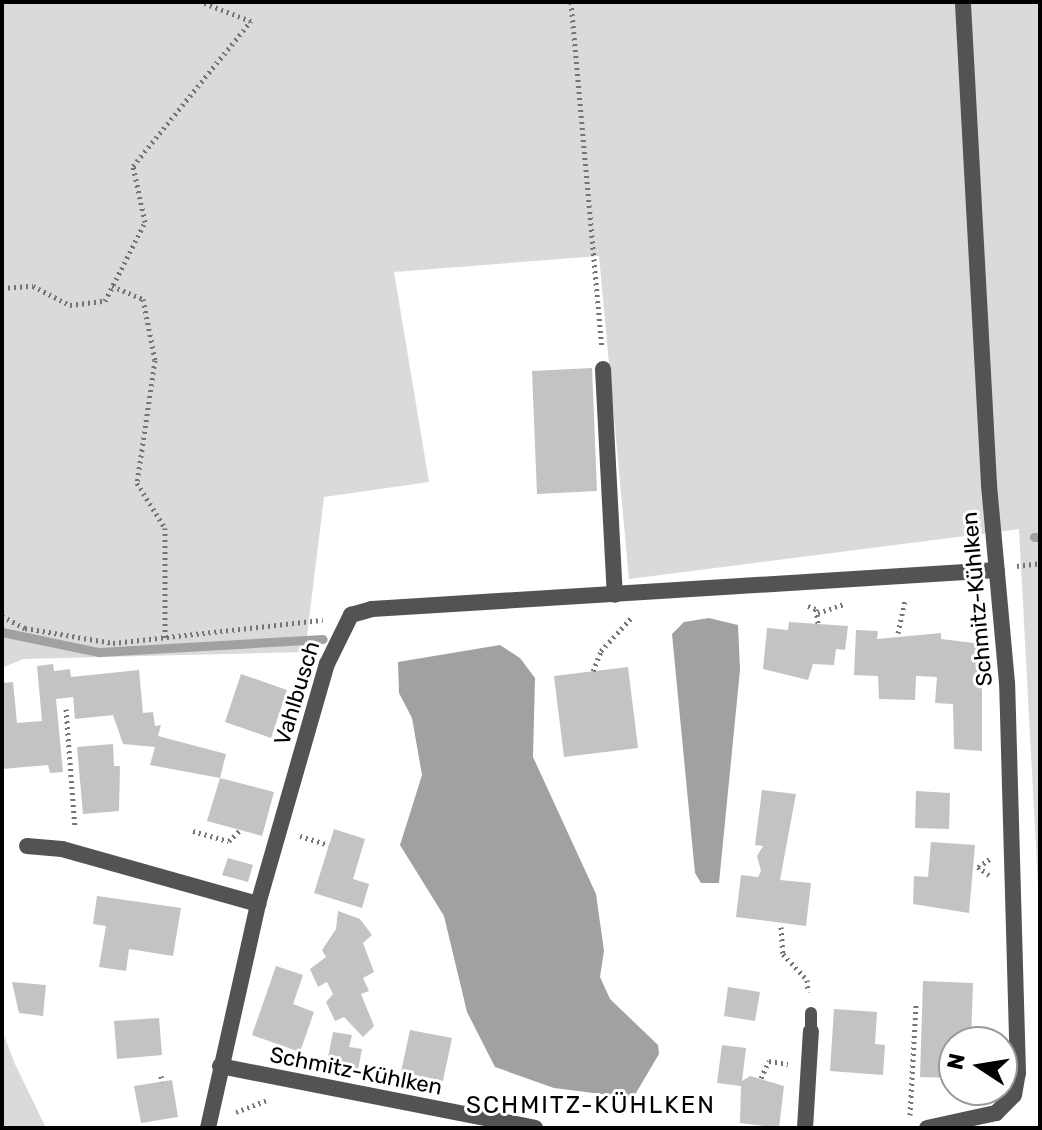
<!DOCTYPE html>
<html>
<head>
<meta charset="utf-8">
<style>
  body { margin:0 }
  #map { position:relative; width:1042px; height:1130px; overflow:hidden; background:#fff; font-family:Rubik,sans-serif }
  div>[style] { position:absolute }
  .green>* { inset:0; background:#dadada }
  .water>* { inset:0; background:#a1a1a1 }
  .stream>* { height:9px; margin:-4.5px; padding:0 4.5px; transform-origin:4.5px; border-radius:4.5px; background:#a1a1a1 }
  .building>* { inset:0; background:#c3c3c3 }
  .path>* { height:5px; margin-top:-2.5px; transform-origin:0; background:repeating-linear-gradient(90deg,#757575 0 2px,transparent 0 6px) }
  .lane>* { height:12px; margin:-6px; padding:0 6px; transform-origin:6px; border-radius:6px; background:#535353 }
  .street>* { height:16px; margin:-8px; padding:0 8px; transform-origin:8px; border-radius:8px; background:#535353 }
  span { translate:-50% -50%; white-space:nowrap; text-align:center; line-height:1.15; -webkit-text-stroke:6px #fff; paint-order:stroke }
  .street-label { font-size:22px; color:#000 }
  .neighbourhood-label { font-size:24px; color:#000; letter-spacing:2px }
  .frame { position:absolute; inset:0; border:4px solid #000; pointer-events:none }
  .north { position:absolute; left:938px; top:1026px; width:80px; height:80px; box-sizing:border-box; background:#fff; border:2px solid #999; border-radius:50%; rotate:282deg; font-size:22px; font-weight:700; line-height:32px; text-align:center; color:#000 }
  .north::after { content:''; display:block; margin:auto; width:28px; height:36px; background:#000; clip-path:polygon(50% 0,100% 100%,50% 72%,0 100%) }
</style>
</head>
<body>
<div id="map">
  <div class="green">
    <i style="clip-path:polygon(2px 2px,1040px 2px,1040px 922px,1019px 529px,629px 579px,599px 256px,394px 272px,429px 482px,324px 497px,305px 652px,23px 659px,2px 668px)"></i>
    <i style="clip-path:polygon(2px 1030px,15px 1064px,46px 1128px,2px 1128px)"></i>
  </div>
  <div class="water">
    <i style="clip-path:polygon(709px 618px,738px 625px,740px 670px,719px 883px,701px 883px,695px 873px,672px 634px,684px 622px)"></i>
    <i style="clip-path:polygon(500px 645px,520px 658px,535px 678px,533px 757px,596px 894px,604px 951px,600px 977px,610px 999px,658px 1045px,659px 1054px,633px 1098px,554px 1088px,495px 1067px,467px 1012px,444px 916px,400px 845px,422px 775px,412px 718px,399px 693px,398px 662px)"></i>
  </div>
  <div class="stream">
    <i style="left:1034px;top:537px;width:6px"></i>
    <i style="left:2px;top:632px;width:99px;rotate:11.7deg"></i>
    <i style="left:99px;top:652px;width:224px;rotate:-3.3deg"></i>
  </div>
  <div class="building">
    <i style="clip-path:polygon(592px 368px,597px 491px,537px 494px,532px 371px)"></i>
    <i style="clip-path:polygon(789px 622px,848px 626px,845px 650px,836px 649px,834px 665px,813px 664px,808px 680px,763px 669px,767px 628px,788px 630px)"></i>
    <i style="clip-path:polygon(856px 630px,878px 631px,877px 639px,941px 633px,941px 639px,982px 644px,982px 751px,954px 749px,953px 704px,935px 703px,937px 677px,916px 676px,915px 700px,879px 699px,878px 676px,854px 675px)"></i>
    <i style="clip-path:polygon(53px 664px,54px 671px,70px 669px,71px 677px,139px 670px,143px 713px,153px 712px,155px 726px,161px 725px,158px 736px,226px 754px,220px 778px,274px 792px,262px 836px,207px 821px,220px 778px,150px 765px,155px 747px,123px 744px,113px 715px,75px 719px,73px 697px,56px 699px,63px 772px,50px 773px,48px 765px,2px 769px,2px 683px,13px 682px,17px 723px,42px 721px,37px 666px)"></i>
    <i style="clip-path:polygon(628px 667px,638px 748px,564px 757px,554px 676px)"></i>
    <i style="clip-path:polygon(241px 674px,287px 690px,271px 738px,225px 722px)"></i>
    <i style="clip-path:polygon(113px 744px,114px 766px,120px 766px,119px 811px,83px 814px,77px 747px)"></i>
    <i style="clip-path:polygon(762px 790px,796px 794px,780px 880px,811px 883px,806px 926px,736px 917px,741px 875px,758px 877px,761px 871px,757px 856px,763px 846px,755px 845px)"></i>
    <i style="clip-path:polygon(916px 791px,950px 793px,949px 829px,915px 828px)"></i>
    <i style="clip-path:polygon(334px 829px,365px 839px,353px 879px,369px 884px,362px 908px,314px 893px)"></i>
    <i style="clip-path:polygon(931px 842px,975px 845px,969px 913px,913px 904px,914px 876px,928px 877px)"></i>
    <i style="clip-path:polygon(228px 858px,253px 865px,248px 882px,222px 875px)"></i>
    <i style="clip-path:polygon(97px 896px,181px 908px,173px 956px,129px 949px,126px 971px,99px 967px,106px 926px,93px 924px)"></i>
    <i style="clip-path:polygon(338px 911px,360px 919px,372px 935px,363px 943px,374px 972px,363px 978px,369px 991px,361px 994px,374px 1026px,363px 1037px,344px 1017px,335px 1021px,326px 1002px,333px 994px,327px 982px,318px 987px,310px 969px,326px 957px,322px 950px,336px 929px)"></i>
    <i style="clip-path:polygon(276px 966px,303px 975px,293px 1004px,314px 1012px,300px 1052px,252px 1035px)"></i>
    <i style="clip-path:polygon(923px 981px,973px 983px,971px 1042px,954px 1042px,954px 1078px,920px 1077px)"></i>
    <i style="clip-path:polygon(12px 982px,46px 985px,43px 1016px,19px 1013px)"></i>
    <i style="clip-path:polygon(728px 987px,760px 992px,755px 1021px,724px 1016px)"></i>
    <i style="clip-path:polygon(834px 1009px,877px 1012px,875px 1044px,885px 1045px,883px 1075px,830px 1071px)"></i>
    <i style="clip-path:polygon(159px 1018px,162px 1055px,117px 1059px,114px 1021px)"></i>
    <i style="clip-path:polygon(410px 1030px,452px 1038px,443px 1081px,401px 1072px)"></i>
    <i style="clip-path:polygon(333px 1032px,352px 1035px,349px 1047px,362px 1049px,357px 1075px,326px 1068px)"></i>
    <i style="clip-path:polygon(722px 1045px,746px 1048px,742px 1081px,750px 1076px,784px 1086px,779px 1128px,740px 1123px,741px 1086px,717px 1083px)"></i>
    <i style="clip-path:polygon(172px 1080px,178px 1117px,141px 1123px,134px 1086px)"></i>
  </div>
  <div class="path">
    <i style="left:571px;top:2px;width:347px;rotate:84.9deg"></i>
    <i style="left:112px;top:286px;width:34px;rotate:23deg"></i>
    <i style="left:143px;top:299px;width:62px;rotate:78.9deg"></i>
    <i style="left:155px;top:360px;width:124px;rotate:98.3deg"></i>
    <i style="left:137px;top:483px;width:53px;rotate:58.1deg"></i>
    <i style="left:165px;top:528px;width:112px;rotate:90deg"></i>
    <i style="left:2px;top:288px;width:31px;rotate:-4deg"></i>
    <i style="left:33px;top:286px;width:42px;rotate:27.2deg"></i>
    <i style="left:70px;top:305px;width:35px;rotate:-7deg"></i>
    <i style="left:105px;top:301px;width:89px;rotate:-63.1deg"></i>
    <i style="left:145px;top:222px;width:57px;rotate:-102.1deg"></i>
    <i style="left:133px;top:166px;width:187px;rotate:-50.9deg"></i>
    <i style="left:251px;top:21px;width:53px;rotate:-159.2deg"></i>
    <i style="left:1017px;top:566px;width:23px;rotate:-7deg"></i>
    <i style="left:808px;top:606px;width:9px;rotate:21deg"></i>
    <i style="left:816px;top:609px;width:15px;rotate:82deg"></i>
    <i style="left:818px;top:613px;width:28px;rotate:-19deg"></i>
    <i style="left:2px;top:616px;width:26px;rotate:28deg"></i>
    <i style="left:25px;top:628px;width:89px;rotate:9.7deg"></i>
    <i style="left:113px;top:643px;width:211px;rotate:-6.3deg"></i>
    <i style="left:898px;top:633px;width:35px;rotate:-78deg"></i>
    <i style="left:593px;top:671px;width:22px;rotate:-68deg"></i>
    <i style="left:601px;top:651px;width:46px;rotate:-47.6deg"></i>
    <i style="left:66px;top:709px;width:119px;rotate:85.7deg"></i>
    <i style="left:193px;top:831px;width:37px;rotate:16deg"></i>
    <i style="left:229px;top:841px;width:16px;rotate:-45deg"></i>
    <i style="left:300px;top:836px;width:30px;rotate:17deg"></i>
    <i style="left:989px;top:875px;width:14px;rotate:-144deg"></i>
    <i style="left:978px;top:867px;width:14px;rotate:-34deg"></i>
    <i style="left:781px;top:927px;width:27px;rotate:86deg"></i>
    <i style="left:783px;top:954px;width:35px;rotate:47deg"></i>
    <i style="left:807px;top:980px;width:12px;rotate:85deg"></i>
    <i style="left:161px;top:1076px;width:6px;rotate:81deg"></i>
    <i style="left:761px;top:1078px;width:19px;rotate:-65deg"></i>
    <i style="left:769px;top:1061px;width:19px;rotate:9deg"></i>
    <i style="left:236px;top:1112px;width:34px;rotate:-21deg"></i>
    <i style="left:910px;top:1115px;width:112px;rotate:-86.9deg"></i>
  </div>
  <div class="lane">
    <i style="left:811px;top:1031px;width:18px;rotate:-90deg"></i>
  </div>
  <div class="street">
    <i style="left:603px;top:369px;width:226px;rotate:87deg"></i>
    <i style="left:27px;top:846px;width:35px;rotate:5deg"></i>
    <i style="left:62px;top:849px;width:204px;rotate:15.7deg"></i>
    <i style="left:220px;top:1066px;width:321px;rotate:11.1deg"></i>
    <i style="left:208px;top:1128px;width:230px;rotate:-77.4deg"></i>
    <i style="left:258px;top:904px;width:250px;rotate:-74deg"></i>
    <i style="left:327px;top:664px;width:55px;rotate:-63.9deg"></i>
    <i style="left:351px;top:615px;width:22px;rotate:-16deg"></i>
    <i style="left:372px;top:609px;width:626px;rotate:-3.57deg"></i>
    <i style="left:805px;top:1128px;width:97px;rotate:-86.5deg"></i>
    <i style="left:927px;top:1128px;width:71px;rotate:-12.3deg"></i>
    <i style="left:996px;top:1113px;width:25px;rotate:-45deg"></i>
    <i style="left:1014px;top:1095px;width:22px;rotate:-80deg"></i>
    <i style="left:1018px;top:1073px;width:390px;rotate:-91.6deg"></i>
    <i style="left:1007px;top:683px;width:200px;rotate:-95.2deg"></i>
    <i style="left:989px;top:484px;width:483px;rotate:-93.1deg"></i>
  </div>
  <div class="street-label">
    <span style="left:977px;top:599px;rotate:-95deg">Schmitz-Kühlken</span>
    <span style="left:297px;top:693px;rotate:-73deg">Vahlbusch</span>
    <span style="left:356px;top:1071px;rotate:11deg">Schmitz-Kühlken</span>
  </div>
  <div class="neighbourhood-label">
    <span style="left:591px;top:1106px">SCHMITZ-KÜHLKEN</span>
  </div>
  <div class="frame"></div>
  <div class="north">N</div>
</div>
</body>
</html>
